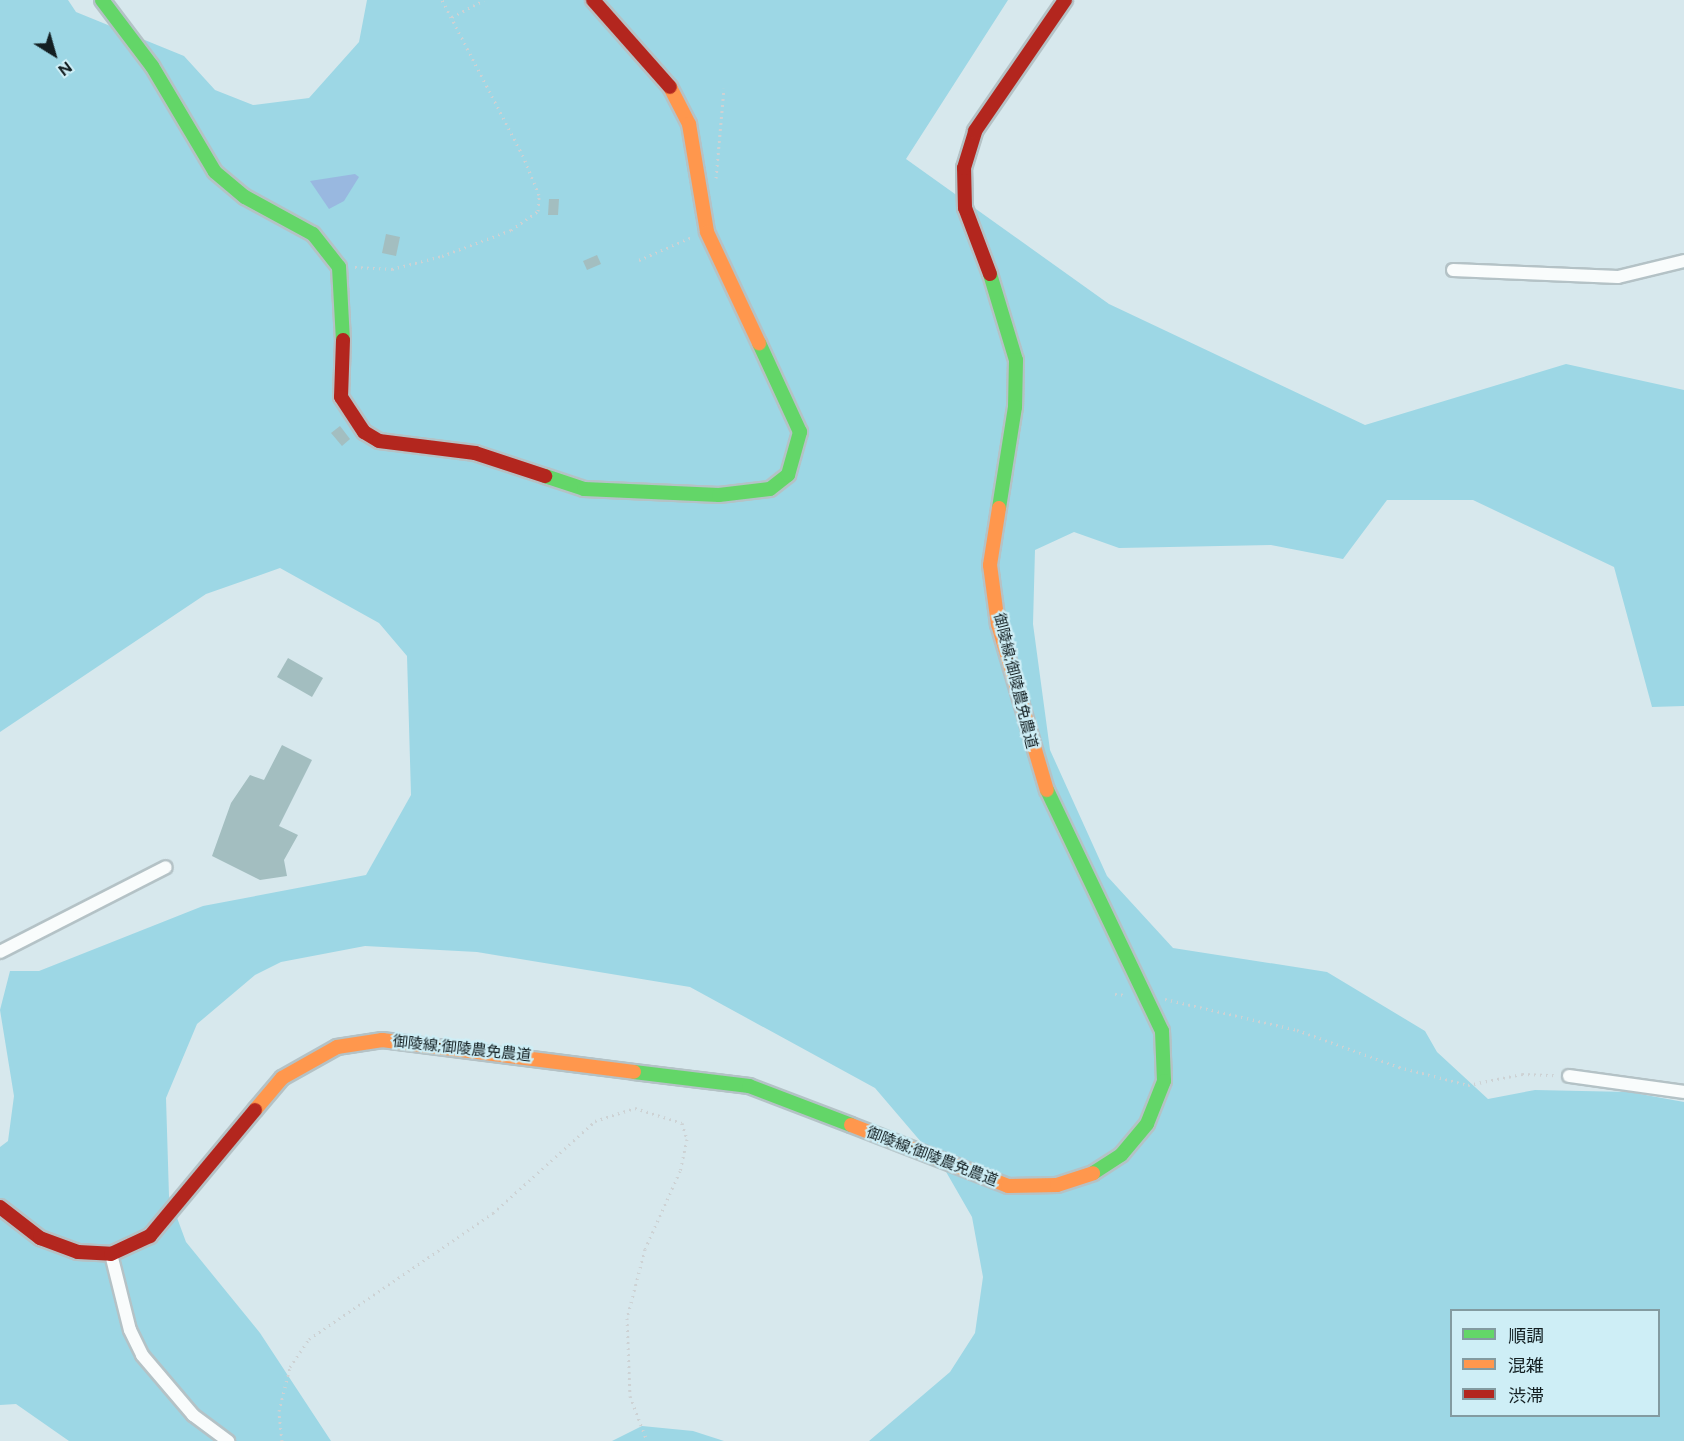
<!DOCTYPE html>
<html>
<head>
<meta charset="utf-8">
<style>
  body { margin:0 }
  #map { position:relative; width:1684px; height:1441px; overflow:hidden; background:#d7e8ed; font-family:Figtree,"Noto Sans JP",sans-serif }
  div>[style] { position:absolute }
  .forest>* { inset:0; background:#9dd7e5 }
  .water>* { inset:0; background:#99b8e0 }
  .building>* { inset:0; background:#a3bec0 }
  .path>* { height:3px; margin-top:-1.5px; transform-origin:0; background:repeating-linear-gradient(90deg,#cdd2d4 0 1.5px,transparent 0 6px) }
  .roads { filter:drop-shadow(2px 0 #b4c2c6) drop-shadow(-2px 0 #b4c2c6) drop-shadow(0 2px #b4c2c6) drop-shadow(0 -2px #b4c2c6) }
  .street>* { height:12px; margin:-6px; padding:0 6px; transform-origin:6px; border-radius:6px; background:#f9fcfc }
  .fast>* { height:14px; margin:-7px; padding:0 7px; transform-origin:7px; border-radius:7px; background:#63d668 }
  .slow>* { height:14px; margin:-7px; padding:0 7px; transform-origin:7px; border-radius:7px; background:#ff974d }
  .jam>* { height:14px; margin:-7px; padding:0 7px; transform-origin:7px; border-radius:7px; background:#b3261e }
  span { translate:-50% -50%; white-space:nowrap; text-align:center; line-height:1.15; -webkit-text-stroke:4.5px #ceeef6; paint-order:stroke }
  .street-label { font-size:15px; color:#131f22 }
  .legend { position:absolute; left:1450px; top:1309px; width:210px; height:108px; box-sizing:border-box; background:#ceeef6; border:2px solid #839ba1; margin:0; padding:8px 10px; list-style:none; font-size:18px; color:#131f22 }
  .legend li { display:flex; align-items:center; gap:12px; height:30px }
  .legend b { width:30px; border:2px solid #839ba1 }
  .north { position:absolute; left:24px; top:24px; width:60px; height:60px; -webkit-text-stroke:4px #ceeef6; paint-order:stroke; rotate:143deg; font-size:16px; font-weight:700; line-height:24px; text-align:center; color:#131f22 }
  .north::after { content:''; display:block; margin:auto; width:21px; height:27px; background:#131f22; clip-path:polygon(50% 0,100% 100%,50% 72%,0 100%) }
</style>
</head>
<body>
<div id="map">
  <div class="forest">
    <i style="clip-path:polygon(evenodd,0 0,68px 0,76px 12px,184px 56px,215px 90px,253px 105px,309px 98px,359px 42px,367px 0,1008px 0,906px 159px,1109px 304px,1365px 425px,1566px 364px,1684px 390px,1684px 706px,1652px 707px,1614px 567px,1473px 500px,1387px 500px,1343px 559px,1271px 545px,1119px 548px,1074px 532px,1035px 550px,1033px 624px,1050px 750px,1107px 876px,1173px 948px,1327px 972px,1425px 1031px,1437px 1052px,1488px 1099px,1535px 1090px,1629px 1092px,1684px 1102px,1684px 1441px,869px 1441px,950px 1372px,975px 1333px,983px 1277px,972px 1217px,945px 1170px,875px 1088px,690px 987px,477px 952px,365px 946px,281px 962px,255px 975px,197px 1024px,166px 1098px,169px 1196px,186px 1242px,260px 1333px,331px 1441px,69px 1441px,16px 1404px,0 1405px,0 1147px,8px 1141px,14px 1096px,0 1010px,10px 971px,39px 971px,203px 906px,366px 875px,411px 795px,407px 656px,379px 623px,280px 568px,206px 594px,0 732px,0 0,1452px 1310px,1658px 1310px,1658px 1416px,1452px 1416px,1452px 1310px)"></i>
    <i style="clip-path:polygon(642px 1426px,693px 1431px,724px 1441px,612px 1441px)"></i>
  </div>
  <div class="water">
    <i style="clip-path:polygon(355px 174px,359px 177px,344px 201px,329px 209px,310px 181px)"></i>
  </div>
  <div class="building">
    <i style="clip-path:polygon(549px 199px,559px 199px,558px 215px,548px 215px)"></i>
    <i style="clip-path:polygon(386px 234px,400px 237px,396px 256px,382px 253px)"></i>
    <i style="clip-path:polygon(597px 255px,601px 264px,587px 270px,583px 261px)"></i>
    <i style="clip-path:polygon(340px 426px,350px 439px,342px 446px,331px 433px)"></i>
    <i style="clip-path:polygon(288px 658px,323px 678px,312px 697px,277px 677px)"></i>
    <i style="clip-path:polygon(282px 745px,312px 760px,279px 826px,298px 835px,284px 860px,287px 876px,260px 880px,212px 856px,231px 803px,250px 775px,264px 780px)"></i>
  </div>
  <div class="path">
    <i style="left:452px;top:17px;width:36px;rotate:-28deg"></i>
    <i style="left:716px;top:178px;width:90px;rotate:-84.9deg"></i>
    <i style="left:639px;top:260px;width:58px;rotate:-23.5deg"></i>
    <i style="left:355px;top:267px;width:37px;rotate:3deg"></i>
    <i style="left:392px;top:269px;width:52px;rotate:-14.6deg"></i>
    <i style="left:442px;top:256px;width:74px;rotate:-20.6deg"></i>
    <i style="left:511px;top:230px;width:33px;rotate:-35deg"></i>
    <i style="left:538px;top:211px;width:16px;rotate:-86deg"></i>
    <i style="left:539px;top:195px;width:42px;rotate:-112.3deg"></i>
    <i style="left:523px;top:156px;width:176px;rotate:-117.4deg"></i>
    <i style="left:1115px;top:994px;width:11px;rotate:5deg"></i>
    <i style="left:1165px;top:999px;width:136px;rotate:13.2deg"></i>
    <i style="left:1297px;top:1030px;width:109px;rotate:19.9deg"></i>
    <i style="left:1399px;top:1067px;width:71px;rotate:14.6deg"></i>
    <i style="left:1468px;top:1085px;width:55px;rotate:-11.5deg"></i>
    <i style="left:1522px;top:1074px;width:33px;rotate:2deg"></i>
    <i style="left:282px;top:1441px;width:30px;rotate:-96deg"></i>
    <i style="left:279px;top:1411px;width:45px;rotate:-76deg"></i>
    <i style="left:290px;top:1367px;width:34px;rotate:-56deg"></i>
    <i style="left:309px;top:1339px;width:223px;rotate:-34.4deg"></i>
    <i style="left:493px;top:1213px;width:137px;rotate:-42deg"></i>
    <i style="left:595px;top:1121px;width:42px;rotate:-18deg"></i>
    <i style="left:635px;top:1108px;width:49px;rotate:17.7deg"></i>
    <i style="left:682px;top:1123px;width:17px;rotate:73deg"></i>
    <i style="left:687px;top:1139px;width:33px;rotate:102deg"></i>
    <i style="left:680px;top:1171px;width:85px;rotate:114.2deg"></i>
    <i style="left:645px;top:1249px;width:71px;rotate:104.6deg"></i>
    <i style="left:627px;top:1318px;width:78px;rotate:87.8deg"></i>
    <i style="left:630px;top:1396px;width:48px;rotate:69.3deg"></i>
  </div>
  <div class="roads">
    <div class="street">
      <i style="left:1453px;top:270px;width:165px;rotate:2.4deg"></i>
      <i style="left:1618px;top:277px;width:68px;rotate:-13.6deg"></i>
      <i style="left:0;top:952px;width:186px;rotate:-27.1deg"></i>
      <i style="left:1569px;top:1076px;width:116px;rotate:7.9deg"></i>
      <i style="left:111px;top:1254px;width:78px;rotate:76deg"></i>
      <i style="left:130px;top:1330px;width:28px;rotate:64deg"></i>
      <i style="left:142px;top:1355px;width:79px;rotate:49.6deg"></i>
      <i style="left:193px;top:1415px;width:44px;rotate:36.6deg"></i>
    </div>
    <div class="fast">
      <i style="left:102px;top:0;width:83px;rotate:52.9deg"></i>
      <i style="left:152px;top:66px;width:123px;rotate:59.3deg"></i>
      <i style="left:215px;top:172px;width:39px;rotate:40deg"></i>
      <i style="left:245px;top:197px;width:77px;rotate:28.6deg"></i>
      <i style="left:313px;top:234px;width:42px;rotate:51.8deg"></i>
      <i style="left:339px;top:267px;width:73px;rotate:86.9deg"></i>
      <i style="left:990px;top:274px;width:90px;rotate:73.2deg"></i>
      <i style="left:1016px;top:360px;width:47px;rotate:91.2deg"></i>
      <i style="left:1015px;top:407px;width:102px;rotate:99deg"></i>
      <i style="left:545px;top:476px;width:41px;rotate:18.4deg"></i>
      <i style="left:584px;top:489px;width:135px;rotate:2.5deg"></i>
      <i style="left:719px;top:495px;width:51px;rotate:-6.7deg"></i>
      <i style="left:770px;top:489px;width:23px;rotate:-38deg"></i>
      <i style="left:788px;top:475px;width:45px;rotate:-74.4deg"></i>
      <i style="left:800px;top:432px;width:98px;rotate:-114.7deg"></i>
      <i style="left:1047px;top:790px;width:267px;rotate:64.5deg"></i>
      <i style="left:1162px;top:1031px;width:50px;rotate:87.7deg"></i>
      <i style="left:1164px;top:1081px;width:46px;rotate:111.6deg"></i>
      <i style="left:1147px;top:1124px;width:40px;rotate:130deg"></i>
      <i style="left:1121px;top:1155px;width:33px;rotate:147deg"></i>
      <i style="left:634px;top:1072px;width:116px;rotate:6.9deg"></i>
      <i style="left:749px;top:1086px;width:109px;rotate:20.9deg"></i>
    </div>
    <div class="slow">
      <i style="left:670px;top:87px;width:42px;rotate:62.8deg"></i>
      <i style="left:689px;top:124px;width:109px;rotate:80.5deg"></i>
      <i style="left:707px;top:232px;width:123px;rotate:64.9deg"></i>
      <i style="left:999px;top:508px;width:58px;rotate:99deg"></i>
      <i style="left:990px;top:565px;width:60px;rotate:82.3deg"></i>
      <i style="left:998px;top:624px;width:173px;rotate:73.6deg"></i>
      <i style="left:255px;top:1110px;width:42px;rotate:-49.8deg"></i>
      <i style="left:282px;top:1078px;width:63px;rotate:-29.4deg"></i>
      <i style="left:337px;top:1047px;width:46px;rotate:-8.8deg"></i>
      <i style="left:382px;top:1040px;width:254px;rotate:7.2deg"></i>
      <i style="left:851px;top:1125px;width:168px;rotate:21.2deg"></i>
      <i style="left:1008px;top:1186px;width:49px;rotate:-1.2deg"></i>
      <i style="left:1057px;top:1185px;width:38px;rotate:-18deg"></i>
    </div>
    <div class="jam">
      <i style="left:593px;top:0;width:116px;rotate:48.5deg"></i>
      <i style="left:990px;top:274px;width:71px;rotate:-110.7deg"></i>
      <i style="left:965px;top:208px;width:40px;rotate:-91.4deg"></i>
      <i style="left:964px;top:168px;width:39px;rotate:-73deg"></i>
      <i style="left:975px;top:131px;width:159px;rotate:-55.5deg"></i>
      <i style="left:343px;top:340px;width:57px;rotate:92deg"></i>
      <i style="left:341px;top:397px;width:42px;rotate:56.7deg"></i>
      <i style="left:364px;top:432px;width:17px;rotate:31deg"></i>
      <i style="left:379px;top:441px;width:97px;rotate:7.1deg"></i>
      <i style="left:475px;top:453px;width:74px;rotate:18.2deg"></i>
      <i style="left:0;top:1207px;width:51px;rotate:37.8deg"></i>
      <i style="left:40px;top:1238px;width:40px;rotate:20.2deg"></i>
      <i style="left:78px;top:1252px;width:33px;rotate:3deg"></i>
      <i style="left:111px;top:1254px;width:43px;rotate:-24.8deg"></i>
      <i style="left:150px;top:1236px;width:164px;rotate:-50.2deg"></i>
    </div>
  </div>
  <div class="street-label">
    <span style="left:1015px;top:681px;rotate:76deg">御陵線;御陵農免農道</span>
    <span style="left:462px;top:1049px;rotate:6deg">御陵線;御陵農免農道</span>
    <span style="left:932px;top:1157px;rotate:21deg">御陵線;御陵農免農道</span>
  </div>
  <ul class="legend">
  <li><b style="height:8px;background:#63d668"></b>順調</li>
  <li><b style="height:8px;background:#ff974d"></b>混雑</li>
  <li><b style="height:8px;background:#b3261e"></b>渋滞</li>
  </ul>
  <div class="north">N</div>
</div>
</body>
</html>
